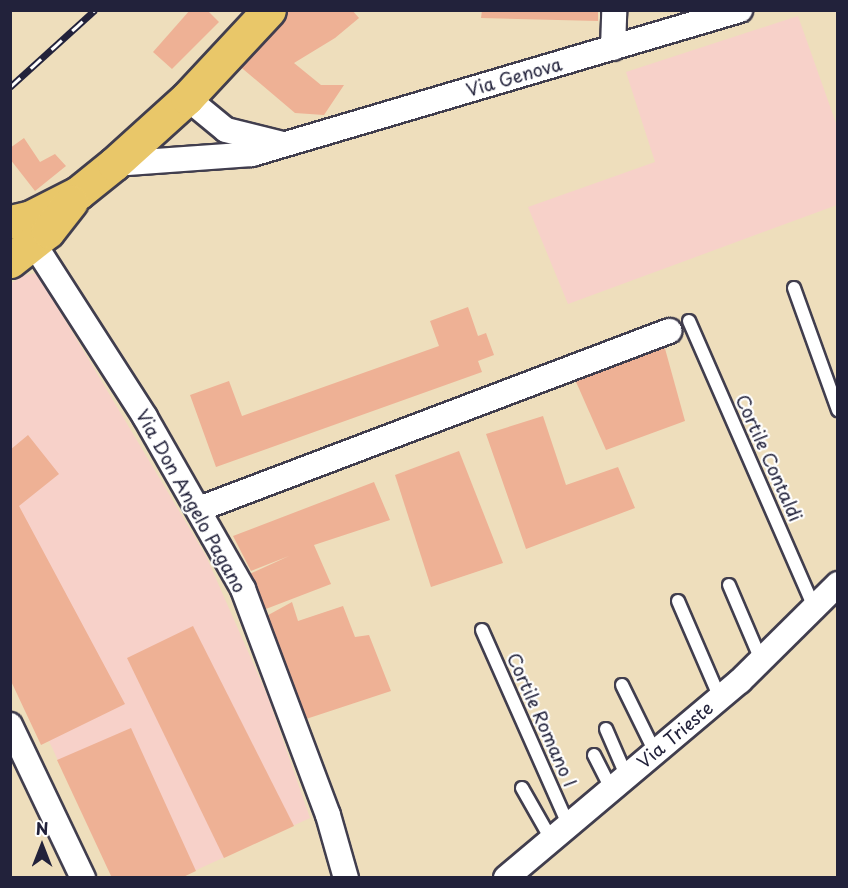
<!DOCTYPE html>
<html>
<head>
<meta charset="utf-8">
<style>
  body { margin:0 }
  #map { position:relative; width:848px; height:888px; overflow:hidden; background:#eedebc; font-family:"Playpen Sans",sans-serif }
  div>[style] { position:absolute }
  .built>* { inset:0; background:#f7d1c9 }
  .building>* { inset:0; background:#eeb195 }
  .roads { filter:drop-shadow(2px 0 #413e4e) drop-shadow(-2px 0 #413e4e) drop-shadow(0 2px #413e4e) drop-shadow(0 -2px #413e4e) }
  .lane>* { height:12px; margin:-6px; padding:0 6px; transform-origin:6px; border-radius:6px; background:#fff }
  .street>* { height:24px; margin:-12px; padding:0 12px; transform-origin:12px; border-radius:12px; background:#fff }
  .primary>* { height:33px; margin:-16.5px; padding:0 16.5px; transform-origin:16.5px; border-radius:16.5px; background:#e9c769 }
  .rail>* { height:7px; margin-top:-3.5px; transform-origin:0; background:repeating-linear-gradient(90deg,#fff 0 14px,#22223b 0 28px); box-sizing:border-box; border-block:2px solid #22223b }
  span { translate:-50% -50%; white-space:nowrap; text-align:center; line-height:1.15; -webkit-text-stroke:4.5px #fff; paint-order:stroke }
  .street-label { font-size:18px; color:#22223b }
  .frame { position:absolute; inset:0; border:12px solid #22223b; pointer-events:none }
  .north { position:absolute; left:12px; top:816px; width:60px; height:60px; -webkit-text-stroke:4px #fff; paint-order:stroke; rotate:0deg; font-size:16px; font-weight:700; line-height:24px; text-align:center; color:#22223b }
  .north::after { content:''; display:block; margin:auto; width:21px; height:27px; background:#22223b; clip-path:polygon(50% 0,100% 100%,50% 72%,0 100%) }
</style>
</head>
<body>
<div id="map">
  <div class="built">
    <i style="clip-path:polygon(798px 16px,837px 126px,837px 205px,568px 304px,528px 207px,655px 162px,626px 72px)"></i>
    <i style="clip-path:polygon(37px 273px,206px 556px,268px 697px,310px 818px,181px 877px,112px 877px,11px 659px,10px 284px,24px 275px)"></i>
  </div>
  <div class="building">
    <i style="clip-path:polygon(190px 10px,207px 10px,219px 22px,172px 69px,153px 52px)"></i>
    <i style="clip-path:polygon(288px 10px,352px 10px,359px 18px,335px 38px,294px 63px,321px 85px,344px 85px,324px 115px,295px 113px,237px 64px)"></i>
    <i style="clip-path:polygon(482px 10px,598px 10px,598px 21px,481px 18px)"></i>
    <i style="clip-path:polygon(24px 138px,40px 162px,55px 154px,66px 166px,35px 191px,10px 159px,10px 148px)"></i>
    <i style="clip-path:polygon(468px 307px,478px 336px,486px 333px,494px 355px,478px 361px,482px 372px,216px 467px,190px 395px,229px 381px,242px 416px,439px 346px,430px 321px)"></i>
    <i style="clip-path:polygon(664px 345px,685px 421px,606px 450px,573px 375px)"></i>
    <i style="clip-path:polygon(543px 416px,566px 485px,618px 467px,635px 508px,526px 549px,486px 434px)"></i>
    <i style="clip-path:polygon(28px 435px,59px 474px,19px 506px,125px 704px,41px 745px,10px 679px,10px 450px)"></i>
    <i style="clip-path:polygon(459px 451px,503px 563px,431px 587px,395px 475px)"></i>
    <i style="clip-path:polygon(374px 482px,390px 520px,314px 545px,331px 584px,258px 612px,243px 577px,289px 556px,251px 571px,233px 536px)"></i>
    <i style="clip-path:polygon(292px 602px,298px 621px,343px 606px,355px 637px,369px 635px,391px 691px,300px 721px,261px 619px)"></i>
    <i style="clip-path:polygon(193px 626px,294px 826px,224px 858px,127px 658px)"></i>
    <i style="clip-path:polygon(131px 728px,196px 871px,181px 878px,112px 878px,57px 760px)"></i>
  </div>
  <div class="roads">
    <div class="lane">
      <i style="left:794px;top:288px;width:130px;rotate:70.2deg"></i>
      <i style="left:689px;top:321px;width:314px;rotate:66.4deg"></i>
      <i style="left:729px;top:585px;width:82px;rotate:66.9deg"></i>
      <i style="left:678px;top:601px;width:106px;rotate:66.6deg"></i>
      <i style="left:482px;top:630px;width:212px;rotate:66.1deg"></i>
      <i style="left:622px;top:685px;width:75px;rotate:63.8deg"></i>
      <i style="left:606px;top:729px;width:50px;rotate:66.5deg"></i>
      <i style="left:594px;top:755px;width:37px;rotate:63deg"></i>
      <i style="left:522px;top:788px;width:59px;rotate:60.4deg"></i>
    </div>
    <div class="street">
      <i style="left:613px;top:48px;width:38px;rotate:-88deg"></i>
      <i style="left:187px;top:98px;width:50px;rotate:39.4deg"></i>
      <i style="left:226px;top:130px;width:55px;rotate:13.8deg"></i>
      <i style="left:114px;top:164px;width:138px;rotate:-4.1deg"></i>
      <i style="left:252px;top:154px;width:509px;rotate:-16.44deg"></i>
      <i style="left:34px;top:244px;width:206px;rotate:57.3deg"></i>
      <i style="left:145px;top:417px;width:198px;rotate:60.3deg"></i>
      <i style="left:243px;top:589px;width:241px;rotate:69.4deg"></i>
      <i style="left:328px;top:815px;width:66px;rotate:74.1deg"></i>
      <i style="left:199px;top:509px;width:503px;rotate:-20.74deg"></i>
      <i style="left:10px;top:725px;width:170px;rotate:64.5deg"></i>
      <i style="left:506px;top:878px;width:306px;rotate:-40.1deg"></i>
      <i style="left:740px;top:681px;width:138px;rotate:-44.7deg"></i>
    </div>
    <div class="primary">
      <i style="left:10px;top:222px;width:22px;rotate:-13deg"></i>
      <i style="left:31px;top:217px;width:53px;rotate:-27.1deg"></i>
      <i style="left:78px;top:193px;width:46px;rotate:-38.9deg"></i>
      <i style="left:114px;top:164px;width:98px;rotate:-42.1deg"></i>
      <i style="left:187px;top:98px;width:120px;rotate:-47deg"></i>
      <i style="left:10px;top:261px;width:48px;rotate:-38.3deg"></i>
      <i style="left:48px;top:231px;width:37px;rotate:-52deg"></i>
    </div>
  </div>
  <div class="rail">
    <i style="left:10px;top:87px;width:115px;rotate:-42.2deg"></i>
  </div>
  <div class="street-label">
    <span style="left:514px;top:77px;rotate:-16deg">Via Genova</span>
    <span style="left:769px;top:458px;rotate:66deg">Cortile Contaldi</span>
    <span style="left:191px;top:501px;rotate:61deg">Via Don Angelo Pagano</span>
    <span style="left:542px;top:720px;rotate:66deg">Cortile Romano I</span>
    <span style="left:675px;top:735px;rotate:-40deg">Via Trieste</span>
  </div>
  <div class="frame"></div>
  <div class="north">N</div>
</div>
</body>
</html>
